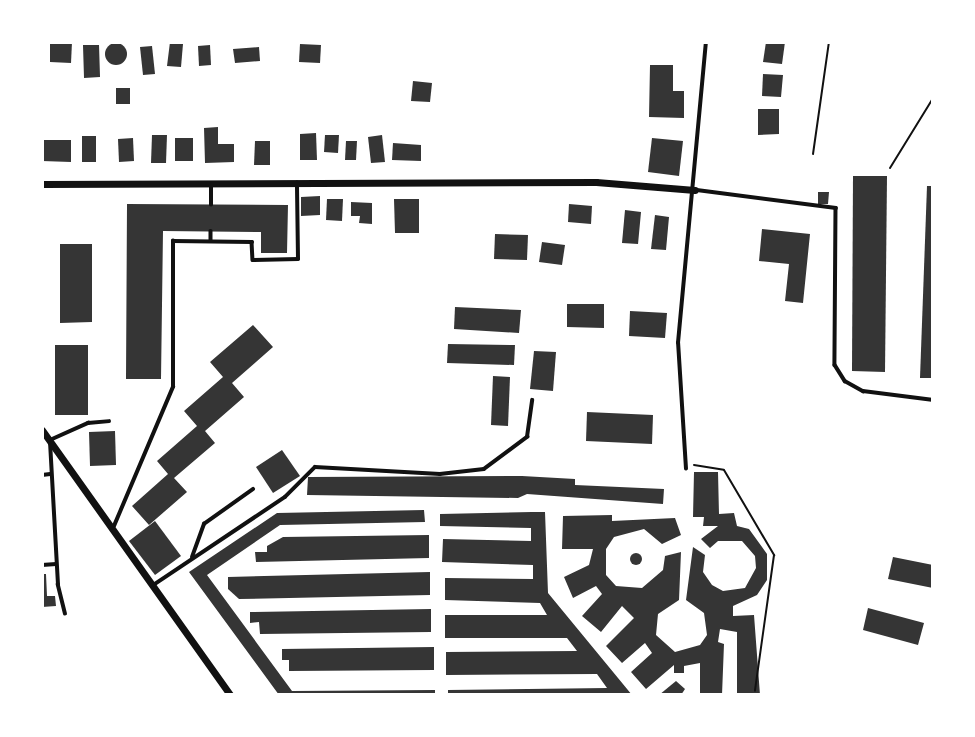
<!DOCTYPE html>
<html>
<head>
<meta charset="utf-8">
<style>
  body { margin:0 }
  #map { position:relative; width:975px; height:737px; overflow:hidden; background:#fff; font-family:"Roboto Condensed",sans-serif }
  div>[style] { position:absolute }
  .building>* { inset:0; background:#353535 }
  .round { border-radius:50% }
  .path>* { height:2px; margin:-1px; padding:0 1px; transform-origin:1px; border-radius:1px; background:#111 }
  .service>* { height:3.5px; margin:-1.75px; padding:0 1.75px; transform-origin:1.75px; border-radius:1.75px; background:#111 }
  .minor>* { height:7px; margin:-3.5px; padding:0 3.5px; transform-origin:3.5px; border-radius:3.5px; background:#111 }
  span { translate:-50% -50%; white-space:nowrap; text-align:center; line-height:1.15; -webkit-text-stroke:7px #fff; paint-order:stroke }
  .frame { position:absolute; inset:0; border:44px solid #fff; pointer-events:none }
</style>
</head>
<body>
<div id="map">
  <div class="building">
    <i style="clip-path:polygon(50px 42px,72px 42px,71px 63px,50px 62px)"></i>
    <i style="clip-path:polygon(170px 42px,183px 44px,181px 67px,167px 66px)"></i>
    <i style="clip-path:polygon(766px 42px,785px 42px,782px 64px,763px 62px)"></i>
    <i class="round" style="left:105px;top:43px;width:22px;height:22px"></i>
    <i style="clip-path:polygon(300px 44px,321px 45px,320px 63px,299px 62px)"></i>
    <i style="clip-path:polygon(83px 45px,99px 45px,100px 77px,84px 78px)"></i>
    <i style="clip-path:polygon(210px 45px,211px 65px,199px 66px,198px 46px)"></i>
    <i style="clip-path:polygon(152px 46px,155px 74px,143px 75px,140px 47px)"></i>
    <i style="clip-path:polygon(259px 47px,260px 61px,235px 63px,233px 49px)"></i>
    <i style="clip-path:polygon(650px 65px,673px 65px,673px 91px,684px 91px,684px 118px,649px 117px)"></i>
    <i style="clip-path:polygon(763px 74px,783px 75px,781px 97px,762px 96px)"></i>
    <i style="clip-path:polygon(413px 81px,432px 83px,430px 102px,411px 101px)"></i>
    <i style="clip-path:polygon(116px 88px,130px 88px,130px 104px,116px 104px)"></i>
    <i style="clip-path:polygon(758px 109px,779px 109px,779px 134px,758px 135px)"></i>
    <i style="clip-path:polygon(218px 127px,218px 144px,234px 144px,234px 162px,205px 163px,204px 128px)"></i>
    <i style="clip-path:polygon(316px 133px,317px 160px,300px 160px,300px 134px)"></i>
    <i style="clip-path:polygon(152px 135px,167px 135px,166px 163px,151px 163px)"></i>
    <i style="clip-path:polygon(325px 135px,339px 135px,338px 153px,324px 152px)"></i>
    <i style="clip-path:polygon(382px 135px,385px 162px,371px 163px,368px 137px)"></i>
    <i style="clip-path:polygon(82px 136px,96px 136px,96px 162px,82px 162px)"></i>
    <i style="clip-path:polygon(133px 138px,134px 161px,119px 162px,118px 139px)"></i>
    <i style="clip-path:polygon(175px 138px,193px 138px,193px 161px,175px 161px)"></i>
    <i style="clip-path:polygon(652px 138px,683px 141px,679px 176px,648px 172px)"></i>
    <i style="clip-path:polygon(42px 140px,71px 140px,71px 162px,42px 161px)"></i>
    <i style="clip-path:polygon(255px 141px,270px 141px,270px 165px,254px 165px)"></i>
    <i style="clip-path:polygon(346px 141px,357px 141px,356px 160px,345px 160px)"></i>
    <i style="clip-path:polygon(393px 143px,421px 145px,421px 161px,392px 160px)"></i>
    <i style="clip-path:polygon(853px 176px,887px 176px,885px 372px,852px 371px)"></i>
    <i style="clip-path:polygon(927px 186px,933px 186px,933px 378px,920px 378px)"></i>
    <i style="clip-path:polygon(818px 192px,829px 192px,828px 204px,818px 204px)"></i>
    <i style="clip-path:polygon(320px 196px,320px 215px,301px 216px,301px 197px)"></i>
    <i style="clip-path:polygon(327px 199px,343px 199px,342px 221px,326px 220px)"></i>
    <i style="clip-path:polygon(394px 199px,419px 199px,419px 233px,395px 233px)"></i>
    <i style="clip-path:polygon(351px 202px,372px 203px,372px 224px,359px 223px,360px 216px,351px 216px)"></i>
    <i style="clip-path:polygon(127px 204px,288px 205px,287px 253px,261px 253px,261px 232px,163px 231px,161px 379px,126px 379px)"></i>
    <i style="clip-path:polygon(569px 204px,592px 206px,591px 224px,568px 222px)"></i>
    <i style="clip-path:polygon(625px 210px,641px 212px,638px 244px,622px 243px)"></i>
    <i style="clip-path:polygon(655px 215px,669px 217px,666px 250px,651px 249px)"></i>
    <i style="clip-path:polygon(762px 229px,810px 234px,803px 303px,785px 301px,789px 264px,759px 261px)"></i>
    <i style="clip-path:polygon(495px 234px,528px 235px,527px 260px,494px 259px)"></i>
    <i style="clip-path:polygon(542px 242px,565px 245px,562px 265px,539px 262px)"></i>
    <i style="clip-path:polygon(60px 244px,92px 244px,92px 322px,60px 323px)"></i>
    <i style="clip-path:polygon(567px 304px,604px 304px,604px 328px,567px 327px)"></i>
    <i style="clip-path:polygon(455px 307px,521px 310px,519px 333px,454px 329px)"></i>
    <i style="clip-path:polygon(630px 311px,667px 313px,665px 338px,629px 336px)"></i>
    <i style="clip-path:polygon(253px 325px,273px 347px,232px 383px,244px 397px,205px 431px,215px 443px,174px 478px,187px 492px,149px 525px,132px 506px,168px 474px,157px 461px,197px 426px,184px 411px,223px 377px,210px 362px)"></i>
    <i style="clip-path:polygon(448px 344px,515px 345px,514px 365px,447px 363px)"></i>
    <i style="clip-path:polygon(55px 345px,88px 345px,88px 415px,55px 415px)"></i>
    <i style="clip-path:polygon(534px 351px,556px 352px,553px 391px,530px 389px)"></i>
    <i style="clip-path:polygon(493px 376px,510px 377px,508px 426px,491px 425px)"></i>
    <i style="clip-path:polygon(587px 412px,653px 415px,652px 444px,586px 441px)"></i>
    <i style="clip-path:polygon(115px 431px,116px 465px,90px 466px,89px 432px)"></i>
    <i style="clip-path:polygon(282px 450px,300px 476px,273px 493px,256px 467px)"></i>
    <i style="clip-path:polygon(694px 472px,718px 472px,719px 514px,734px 513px,737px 526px,749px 529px,767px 554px,767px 580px,757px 595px,733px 606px,733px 616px,754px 615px,760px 695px,737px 695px,737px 632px,720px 629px,718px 642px,724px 644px,722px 695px,700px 695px,700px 663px,684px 666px,684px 673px,674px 673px,674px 665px,646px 689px,631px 672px,652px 653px,645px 643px,622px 663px,606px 646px,634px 618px,622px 606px,601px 632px,582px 616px,602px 594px,596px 586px,573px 598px,564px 577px,589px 565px,593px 549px,562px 549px,563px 516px,612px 515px,612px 521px,675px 518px,681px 535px,662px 544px,644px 529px,614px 537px,606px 549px,606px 575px,616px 586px,642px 588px,663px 570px,665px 556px,681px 552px,679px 600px,658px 614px,656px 635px,675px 652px,700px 645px,707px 635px,704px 613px,686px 600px,693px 547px,705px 555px,703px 572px,712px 585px,723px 591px,745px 588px,756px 568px,755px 556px,742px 541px,718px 541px,710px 548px,701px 539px,718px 526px,703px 526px,704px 517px,693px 517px)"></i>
    <i style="clip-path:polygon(522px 476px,575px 479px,575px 485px,664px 489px,663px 504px,527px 494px,518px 498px,307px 495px,308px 477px)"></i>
    <i style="clip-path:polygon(424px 510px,425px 522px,280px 525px,207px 575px,292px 691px,435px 690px,435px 695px,279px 695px,189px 572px,277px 513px)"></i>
    <i style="clip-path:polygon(532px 512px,545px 512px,548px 593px,632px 695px,448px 695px,448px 690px,607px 688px,597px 674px,446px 675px,446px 652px,577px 651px,567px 638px,445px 638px,445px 615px,547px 615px,540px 603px,445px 600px,445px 578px,533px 579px,533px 565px,442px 562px,443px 539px,531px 541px,531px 528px,440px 526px,440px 514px)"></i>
    <i style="clip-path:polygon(155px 521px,181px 556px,155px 575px,129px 541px)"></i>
    <i style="clip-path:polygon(429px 535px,429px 558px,256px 562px,255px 552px,267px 552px,267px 546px,283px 537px)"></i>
    <i class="round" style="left:630px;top:553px;width:12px;height:12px"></i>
    <i style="clip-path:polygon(893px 557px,933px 565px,933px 588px,888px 579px)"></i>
    <i style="clip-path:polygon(430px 572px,430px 595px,239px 599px,228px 589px,228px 577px)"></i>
    <i style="clip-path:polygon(42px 574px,46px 574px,47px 596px,55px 596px,56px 606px,42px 607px)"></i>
    <i style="clip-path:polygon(868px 608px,924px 623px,918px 645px,863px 630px)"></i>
    <i style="clip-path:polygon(431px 609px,431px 632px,260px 634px,259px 622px,250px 623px,250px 612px)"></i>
    <i style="clip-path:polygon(434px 647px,434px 670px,289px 671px,289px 660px,282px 660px,282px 649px)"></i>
    <i style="clip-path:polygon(676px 681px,685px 689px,681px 695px,659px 695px)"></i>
  </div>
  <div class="path">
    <i style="left:813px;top:154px;width:113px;rotate:-81.9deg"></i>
    <i style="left:890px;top:168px;width:82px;rotate:-58.4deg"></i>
    <i style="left:694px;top:465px;width:30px;rotate:9deg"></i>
    <i style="left:724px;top:470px;width:99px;rotate:59.5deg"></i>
    <i style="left:774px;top:555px;width:137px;rotate:98deg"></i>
  </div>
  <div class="service">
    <i style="left:697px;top:190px;width:140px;rotate:7.4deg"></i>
    <i style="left:836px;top:208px;width:157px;rotate:90.4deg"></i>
    <i style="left:835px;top:365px;width:19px;rotate:58deg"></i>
    <i style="left:845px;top:381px;width:21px;rotate:29deg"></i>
    <i style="left:863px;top:391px;width:71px;rotate:7.3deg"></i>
    <i style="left:211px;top:205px;width:21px;rotate:-90deg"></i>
    <i style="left:211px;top:231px;width:10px;rotate:90deg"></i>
    <i style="left:686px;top:469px;width:126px;rotate:-93.6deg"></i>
    <i style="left:678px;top:343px;width:302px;rotate:-84.7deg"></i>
    <i style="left:42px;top:475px;width:8px;rotate:-7deg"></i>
    <i style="left:114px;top:526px;width:151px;rotate:-67deg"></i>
    <i style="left:173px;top:387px;width:146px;rotate:-90deg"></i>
    <i style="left:173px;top:241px;width:79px;rotate:0.7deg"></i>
    <i style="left:252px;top:242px;width:18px;rotate:87deg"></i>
    <i style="left:253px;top:260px;width:45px;rotate:-1.3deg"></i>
    <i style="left:298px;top:259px;width:76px;rotate:-90.8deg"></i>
    <i style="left:192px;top:557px;width:35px;rotate:-70deg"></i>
    <i style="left:204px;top:524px;width:60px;rotate:-35.5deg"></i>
    <i style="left:42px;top:565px;width:14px;rotate:-4deg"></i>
    <i style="left:155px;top:584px;width:156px;rotate:-33.8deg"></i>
    <i style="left:285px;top:497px;width:42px;rotate:-45deg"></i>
    <i style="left:315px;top:467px;width:125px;rotate:3.2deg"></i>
    <i style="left:440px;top:474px;width:44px;rotate:-6.5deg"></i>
    <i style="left:484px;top:469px;width:54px;rotate:-36.7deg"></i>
    <i style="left:527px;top:437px;width:37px;rotate:-82deg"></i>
    <i style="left:65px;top:614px;width:30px;rotate:-104deg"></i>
    <i style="left:58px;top:585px;width:145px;rotate:-93.2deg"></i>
    <i style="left:50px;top:440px;width:42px;rotate:-24.1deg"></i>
    <i style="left:88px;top:423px;width:21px;rotate:-5deg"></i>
  </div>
  <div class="minor">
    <i style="left:42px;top:184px;width:554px;rotate:-0.21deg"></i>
    <i style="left:596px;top:182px;width:99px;rotate:4.6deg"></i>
    <i style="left:42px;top:430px;width:325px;rotate:54.6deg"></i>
  </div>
  <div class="frame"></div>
</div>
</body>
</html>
